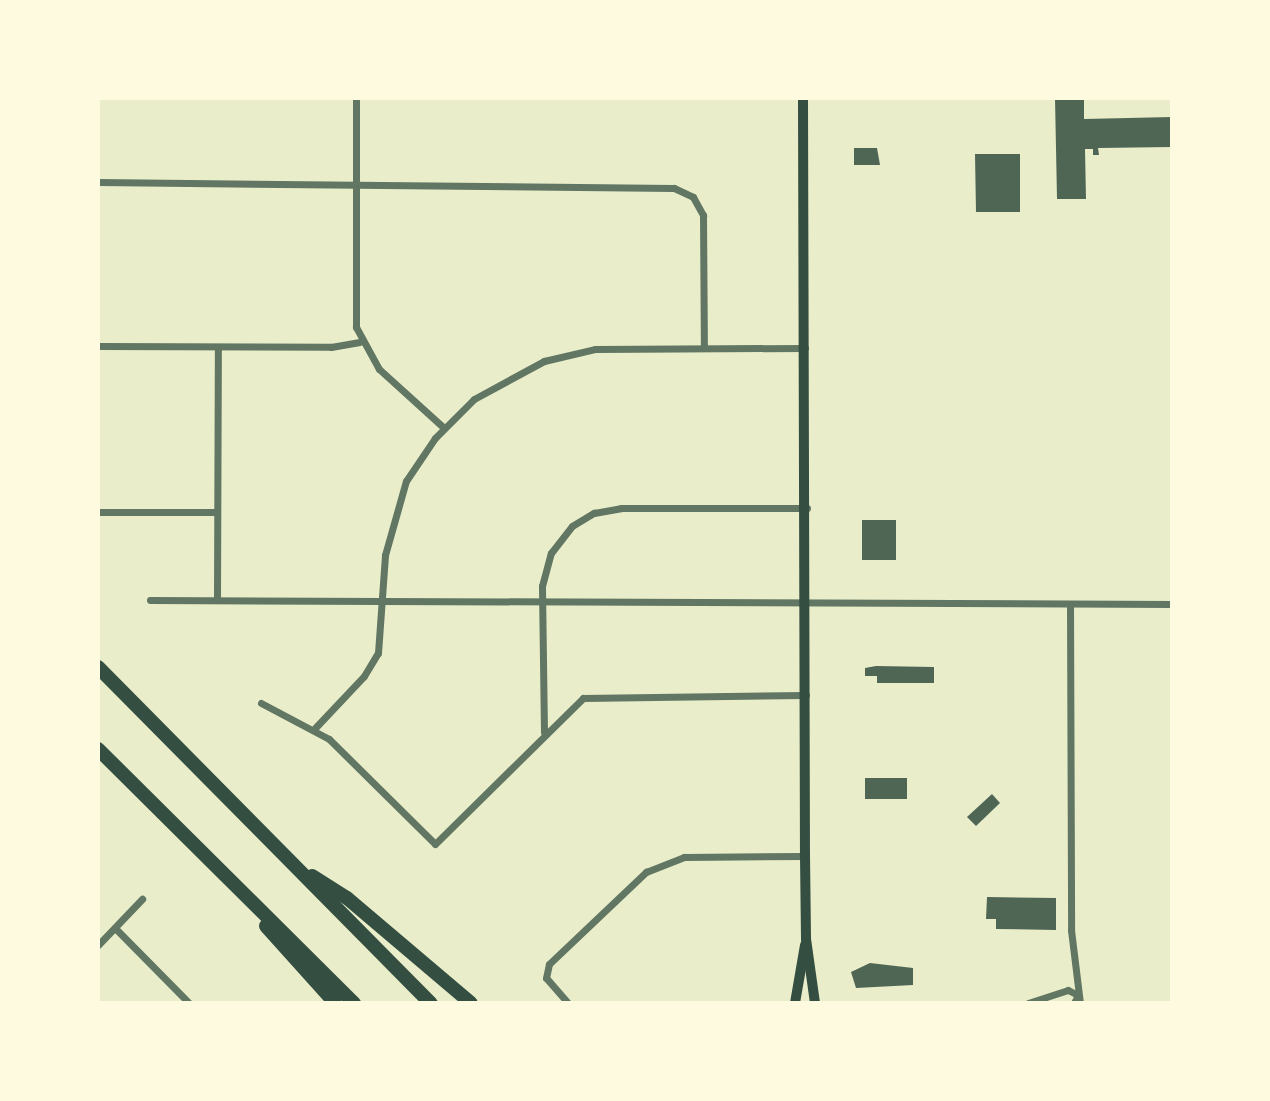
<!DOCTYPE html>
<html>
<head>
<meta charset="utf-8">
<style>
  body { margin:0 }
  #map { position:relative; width:1270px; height:1101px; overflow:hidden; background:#e9edc9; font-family:Figtree,sans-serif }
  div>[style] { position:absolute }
  .building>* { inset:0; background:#4f6655 }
  .minor>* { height:7px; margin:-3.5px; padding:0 3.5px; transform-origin:3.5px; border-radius:3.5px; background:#617663 }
  .secondary>* { height:10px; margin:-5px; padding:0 5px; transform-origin:5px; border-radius:5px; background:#344e41 }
  .motorway>* { height:14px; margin:-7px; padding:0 7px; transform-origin:7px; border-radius:7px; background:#344e41 }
  span { translate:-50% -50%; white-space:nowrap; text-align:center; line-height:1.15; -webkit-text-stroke:8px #fefae0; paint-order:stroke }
  .frame { position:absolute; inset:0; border:100px solid #fefae0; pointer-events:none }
</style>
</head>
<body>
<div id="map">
  <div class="building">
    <i style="clip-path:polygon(1055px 98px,1084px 98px,1084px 119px,1172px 117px,1172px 147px,1098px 148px,1099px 155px,1093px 155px,1093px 149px,1085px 149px,1086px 199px,1057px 199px)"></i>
    <i style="clip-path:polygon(854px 148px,877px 148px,880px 165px,854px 165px)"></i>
    <i style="clip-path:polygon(975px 154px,1020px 154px,1020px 212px,976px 212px)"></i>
    <i style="clip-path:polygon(862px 520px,896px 520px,896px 560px,862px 560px)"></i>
    <i style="clip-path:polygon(934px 667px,934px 683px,877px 683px,877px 676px,865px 676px,865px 668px,876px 666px)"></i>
    <i style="clip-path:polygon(865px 778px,907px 778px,907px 799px,865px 799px)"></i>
    <i style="clip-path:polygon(992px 794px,1000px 803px,976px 826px,967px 817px)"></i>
    <i style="clip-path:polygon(987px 897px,1056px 898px,1056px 930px,996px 929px,996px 919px,986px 919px)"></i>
    <i style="clip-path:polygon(870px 963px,913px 968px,913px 985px,856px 988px,851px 972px)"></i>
  </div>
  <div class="minor">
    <i style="left:356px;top:98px;width:229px;rotate:90deg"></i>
    <i style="left:356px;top:327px;width:48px;rotate:61.3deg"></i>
    <i style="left:379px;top:369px;width:88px;rotate:42.2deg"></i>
    <i style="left:98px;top:182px;width:576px;rotate:0.6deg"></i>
    <i style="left:674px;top:188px;width:21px;rotate:25deg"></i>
    <i style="left:693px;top:197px;width:21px;rotate:61deg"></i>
    <i style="left:703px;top:215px;width:132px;rotate:89.6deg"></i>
    <i style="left:98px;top:346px;width:233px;rotate:0.2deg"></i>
    <i style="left:331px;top:347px;width:29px;rotate:-10deg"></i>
    <i style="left:98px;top:512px;width:119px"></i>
    <i style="left:150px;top:600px;width:1022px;rotate:0.22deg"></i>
    <i style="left:217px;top:600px;width:253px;rotate:-89.8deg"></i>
    <i style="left:1070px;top:604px;width:326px;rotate:89.8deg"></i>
    <i style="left:1071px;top:930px;width:74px;rotate:83deg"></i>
    <i style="left:261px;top:703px;width:77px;rotate:27.9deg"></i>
    <i style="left:329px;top:739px;width:149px;rotate:44.7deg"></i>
    <i style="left:435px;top:844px;width:208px;rotate:-44.6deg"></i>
    <i style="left:583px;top:698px;width:223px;rotate:-0.8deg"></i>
    <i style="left:315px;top:728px;width:71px;rotate:-46.7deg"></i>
    <i style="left:364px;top:676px;width:27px;rotate:-59deg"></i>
    <i style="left:378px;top:653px;width:98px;rotate:-85.9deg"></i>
    <i style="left:385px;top:555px;width:77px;rotate:-74.2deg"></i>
    <i style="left:406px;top:481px;width:52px;rotate:-56deg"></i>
    <i style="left:435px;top:438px;width:55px;rotate:-45deg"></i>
    <i style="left:474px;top:399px;width:80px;rotate:-28.5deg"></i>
    <i style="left:544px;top:361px;width:52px;rotate:-13.2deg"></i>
    <i style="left:595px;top:349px;width:210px;rotate:-0.3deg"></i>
    <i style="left:544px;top:732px;width:146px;rotate:-90.8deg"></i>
    <i style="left:542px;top:586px;width:34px;rotate:-75deg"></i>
    <i style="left:551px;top:553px;width:34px;rotate:-52deg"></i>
    <i style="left:572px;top:526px;width:26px;rotate:-31deg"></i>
    <i style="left:594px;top:513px;width:27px;rotate:-10deg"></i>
    <i style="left:621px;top:508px;width:186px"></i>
    <i style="left:115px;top:928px;width:105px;rotate:45.4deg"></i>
    <i style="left:98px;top:945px;width:64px;rotate:-46.3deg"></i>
    <i style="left:568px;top:1003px;width:33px;rotate:-131deg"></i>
    <i style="left:546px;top:978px;width:14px;rotate:-78deg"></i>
    <i style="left:549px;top:964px;width:134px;rotate:-43.5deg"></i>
    <i style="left:646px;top:872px;width:41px;rotate:-21.5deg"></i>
    <i style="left:684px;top:857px;width:121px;rotate:-0.5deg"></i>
    <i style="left:1028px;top:1003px;width:42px;rotate:-18deg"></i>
    <i style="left:1068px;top:990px;width:11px;rotate:27deg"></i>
    <i style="left:1078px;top:995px;width:9px;rotate:117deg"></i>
  </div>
  <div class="secondary">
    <i style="left:803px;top:98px;width:758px;rotate:89.85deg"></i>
    <i style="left:805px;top:856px;width:83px;rotate:89.3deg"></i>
    <i style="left:806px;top:939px;width:65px;rotate:82deg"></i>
    <i style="left:795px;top:1003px;width:59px;rotate:-80.2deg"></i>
  </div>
  <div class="motorway">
    <i style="left:98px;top:667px;width:473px;rotate:45.3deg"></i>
    <i style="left:98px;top:749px;width:361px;rotate:44.8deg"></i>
    <i style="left:312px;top:876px;width:41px;rotate:32.2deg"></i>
    <i style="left:347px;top:898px;width:162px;rotate:40.3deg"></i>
    <i style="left:266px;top:926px;width:103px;rotate:48.1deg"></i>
  </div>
  <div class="frame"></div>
</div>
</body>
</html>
